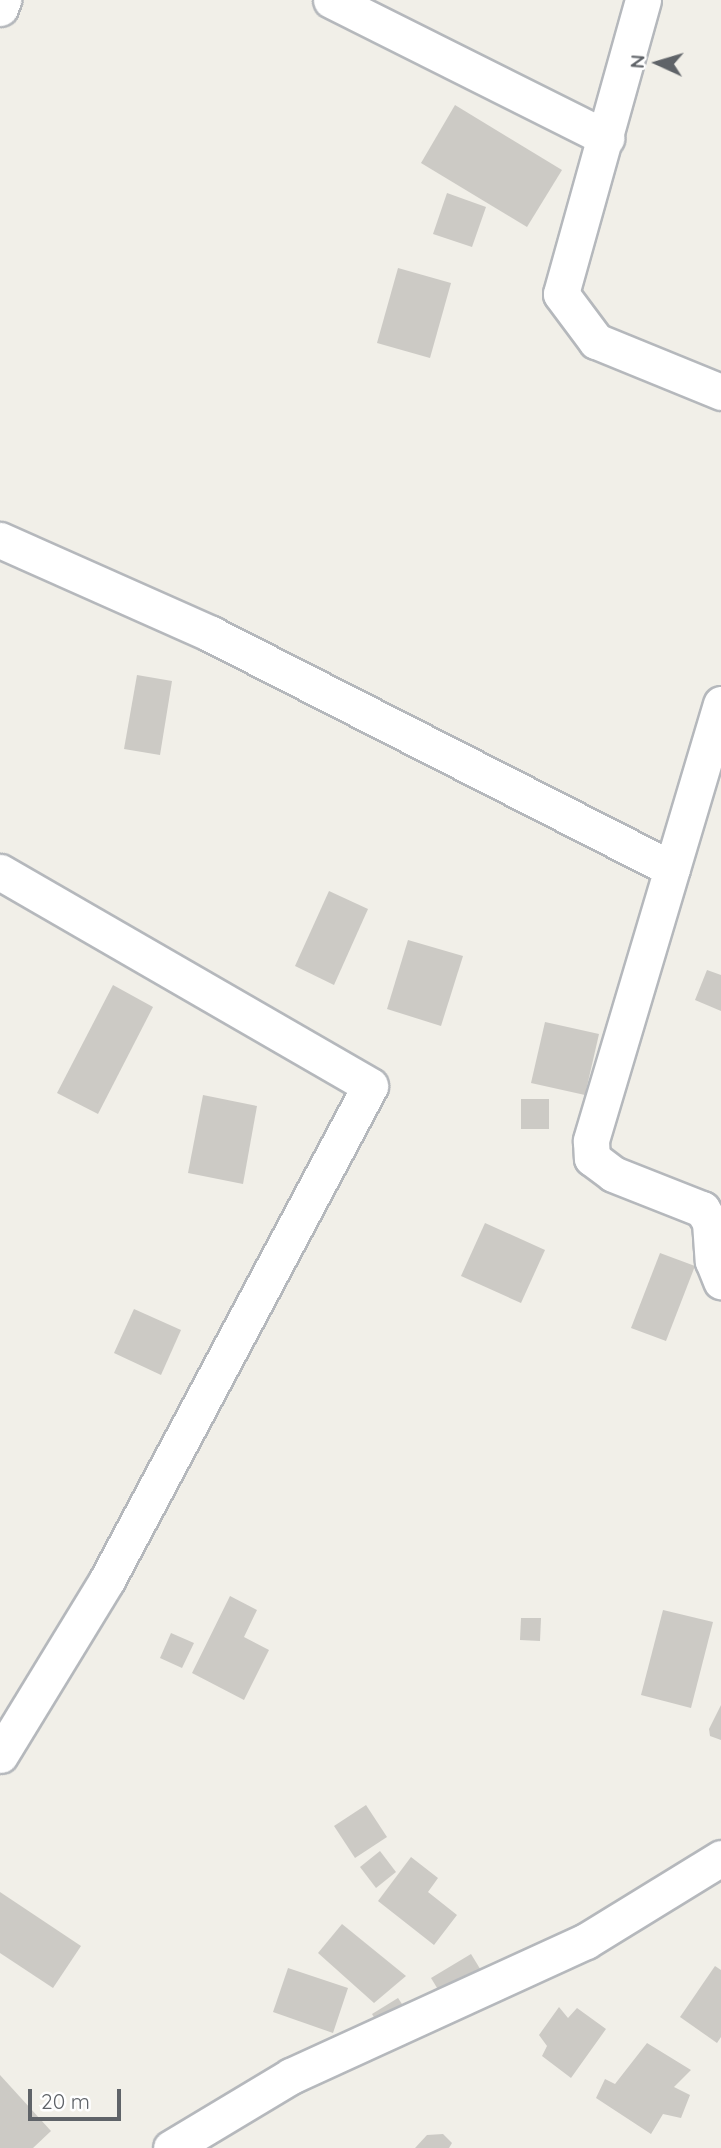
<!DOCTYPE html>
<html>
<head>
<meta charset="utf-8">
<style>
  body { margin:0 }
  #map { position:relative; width:721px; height:2148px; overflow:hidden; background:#f1efe8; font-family:Quicksand,sans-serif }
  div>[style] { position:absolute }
  .building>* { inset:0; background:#cccac5 }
  .roads { filter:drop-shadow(2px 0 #b5b8bc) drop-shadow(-2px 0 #b5b8bc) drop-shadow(0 2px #b5b8bc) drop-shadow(0 -2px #b5b8bc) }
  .minor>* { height:35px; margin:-17.5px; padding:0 17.5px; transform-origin:17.5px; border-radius:17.5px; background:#fff }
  span { translate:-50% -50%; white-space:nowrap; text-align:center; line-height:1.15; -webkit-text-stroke:5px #fff; paint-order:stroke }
  .north { position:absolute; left:623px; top:28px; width:70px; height:70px; -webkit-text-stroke:5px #fff; paint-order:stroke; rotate:274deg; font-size:19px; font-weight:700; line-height:28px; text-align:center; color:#5f6368 }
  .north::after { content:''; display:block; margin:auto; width:24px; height:32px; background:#5f6368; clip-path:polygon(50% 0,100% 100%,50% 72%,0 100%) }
  .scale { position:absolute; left:28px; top:2089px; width:93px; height:32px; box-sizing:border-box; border:4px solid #5f6368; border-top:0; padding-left:9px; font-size:21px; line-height:24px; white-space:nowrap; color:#5f6368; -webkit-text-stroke:5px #fff; paint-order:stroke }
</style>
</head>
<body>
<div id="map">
  <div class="building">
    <i style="clip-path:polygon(455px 105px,562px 170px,527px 227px,421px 163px)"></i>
    <i style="clip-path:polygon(447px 193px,486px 207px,472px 247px,433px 234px)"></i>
    <i style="clip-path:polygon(398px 268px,451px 283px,430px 358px,377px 343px)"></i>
    <i style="clip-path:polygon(137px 675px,172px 681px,160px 755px,124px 749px)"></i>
    <i style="clip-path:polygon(329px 891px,368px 909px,334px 985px,295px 966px)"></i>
    <i style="clip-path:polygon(408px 940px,463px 956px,441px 1026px,387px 1009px)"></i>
    <i style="clip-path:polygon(707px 970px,721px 975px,721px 1011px,695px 1000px)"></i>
    <i style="clip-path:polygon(113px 985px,153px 1007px,98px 1114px,57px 1093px)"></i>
    <i style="clip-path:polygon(545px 1022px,599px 1034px,585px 1095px,531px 1083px)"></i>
    <i style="clip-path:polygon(203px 1095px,257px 1106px,243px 1184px,188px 1173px)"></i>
    <i style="clip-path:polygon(521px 1099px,549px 1099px,549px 1129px,521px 1129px)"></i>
    <i style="clip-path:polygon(485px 1223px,545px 1250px,521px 1303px,461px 1276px)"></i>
    <i style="clip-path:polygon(660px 1253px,695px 1266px,666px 1341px,631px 1328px)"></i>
    <i style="clip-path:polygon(134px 1309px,181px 1330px,161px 1375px,114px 1353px)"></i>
    <i style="clip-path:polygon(230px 1596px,257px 1610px,244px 1637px,269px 1650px,244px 1700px,192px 1673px)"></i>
    <i style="clip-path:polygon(663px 1610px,713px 1622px,691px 1708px,641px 1695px)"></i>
    <i style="clip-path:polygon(521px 1618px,541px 1618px,540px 1641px,520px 1640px)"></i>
    <i style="clip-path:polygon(171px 1633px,194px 1643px,182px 1668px,160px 1658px)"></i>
    <i style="clip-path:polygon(721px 1705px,721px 1740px,710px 1736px,709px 1729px)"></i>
    <i style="clip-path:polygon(366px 1805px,387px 1837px,355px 1858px,334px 1826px)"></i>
    <i style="clip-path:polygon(380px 1851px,396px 1872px,376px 1888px,360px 1867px)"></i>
    <i style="clip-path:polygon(411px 1857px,438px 1878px,428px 1892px,457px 1915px,434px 1945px,378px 1901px)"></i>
    <i style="clip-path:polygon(0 1892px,81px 1946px,53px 1988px,0 1953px)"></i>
    <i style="clip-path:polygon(342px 1924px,406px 1976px,374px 2003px,318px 1953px)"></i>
    <i style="clip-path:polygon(471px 1954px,482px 1972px,442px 1996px,431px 1978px)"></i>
    <i style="clip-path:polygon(715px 1966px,721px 1970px,721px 2037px,717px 2043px,680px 2017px)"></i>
    <i style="clip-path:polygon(288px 1968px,348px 1988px,333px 2033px,273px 2012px)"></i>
    <i style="clip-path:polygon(398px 1998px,410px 2016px,384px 2033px,372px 2014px)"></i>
    <i style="clip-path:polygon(559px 2007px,568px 2018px,577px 2008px,606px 2029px,571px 2078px,542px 2056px,547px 2046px,539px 2035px)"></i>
    <i style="clip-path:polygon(647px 2043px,691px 2070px,674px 2087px,690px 2095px,681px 2118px,663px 2114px,651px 2134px,596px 2098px,605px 2079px,615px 2084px)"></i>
    <i style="clip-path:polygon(0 2075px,51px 2131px,33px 2148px,0 2148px)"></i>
    <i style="clip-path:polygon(443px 2134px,452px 2143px,449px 2148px,415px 2148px,427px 2135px)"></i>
  </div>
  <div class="roads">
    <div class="minor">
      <i style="left:331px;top:0;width:308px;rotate:26.6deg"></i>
      <i style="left:643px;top:0;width:305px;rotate:105.6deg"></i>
      <i style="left:561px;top:294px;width:59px;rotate:53.3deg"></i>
      <i style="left:596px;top:341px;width:135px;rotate:22.2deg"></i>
      <i style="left:0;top:8px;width:9px;rotate:-69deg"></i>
      <i style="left:0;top:540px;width:231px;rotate:24deg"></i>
      <i style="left:211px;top:634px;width:517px;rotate:27.01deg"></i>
      <i style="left:721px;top:704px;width:456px;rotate:106.6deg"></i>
      <i style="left:591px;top:1141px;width:17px;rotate:87deg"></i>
      <i style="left:592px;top:1158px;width:26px;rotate:37deg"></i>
      <i style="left:613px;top:1174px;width:96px;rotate:21.5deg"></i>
      <i style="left:702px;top:1209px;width:15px;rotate:58deg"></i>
      <i style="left:710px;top:1222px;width:39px;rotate:86deg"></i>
      <i style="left:713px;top:1261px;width:22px;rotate:68deg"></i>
      <i style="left:0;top:872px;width:427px;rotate:30deg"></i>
      <i style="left:370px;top:1086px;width:560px;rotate:118.03deg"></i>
      <i style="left:107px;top:1580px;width:205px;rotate:121.4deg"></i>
      <i style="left:171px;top:2148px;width:140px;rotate:-31deg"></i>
      <i style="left:291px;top:2076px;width:324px;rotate:-24.6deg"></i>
      <i style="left:586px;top:1941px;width:158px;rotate:-31.6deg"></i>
    </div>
  </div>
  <div class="north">N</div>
  <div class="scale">20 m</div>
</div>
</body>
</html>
